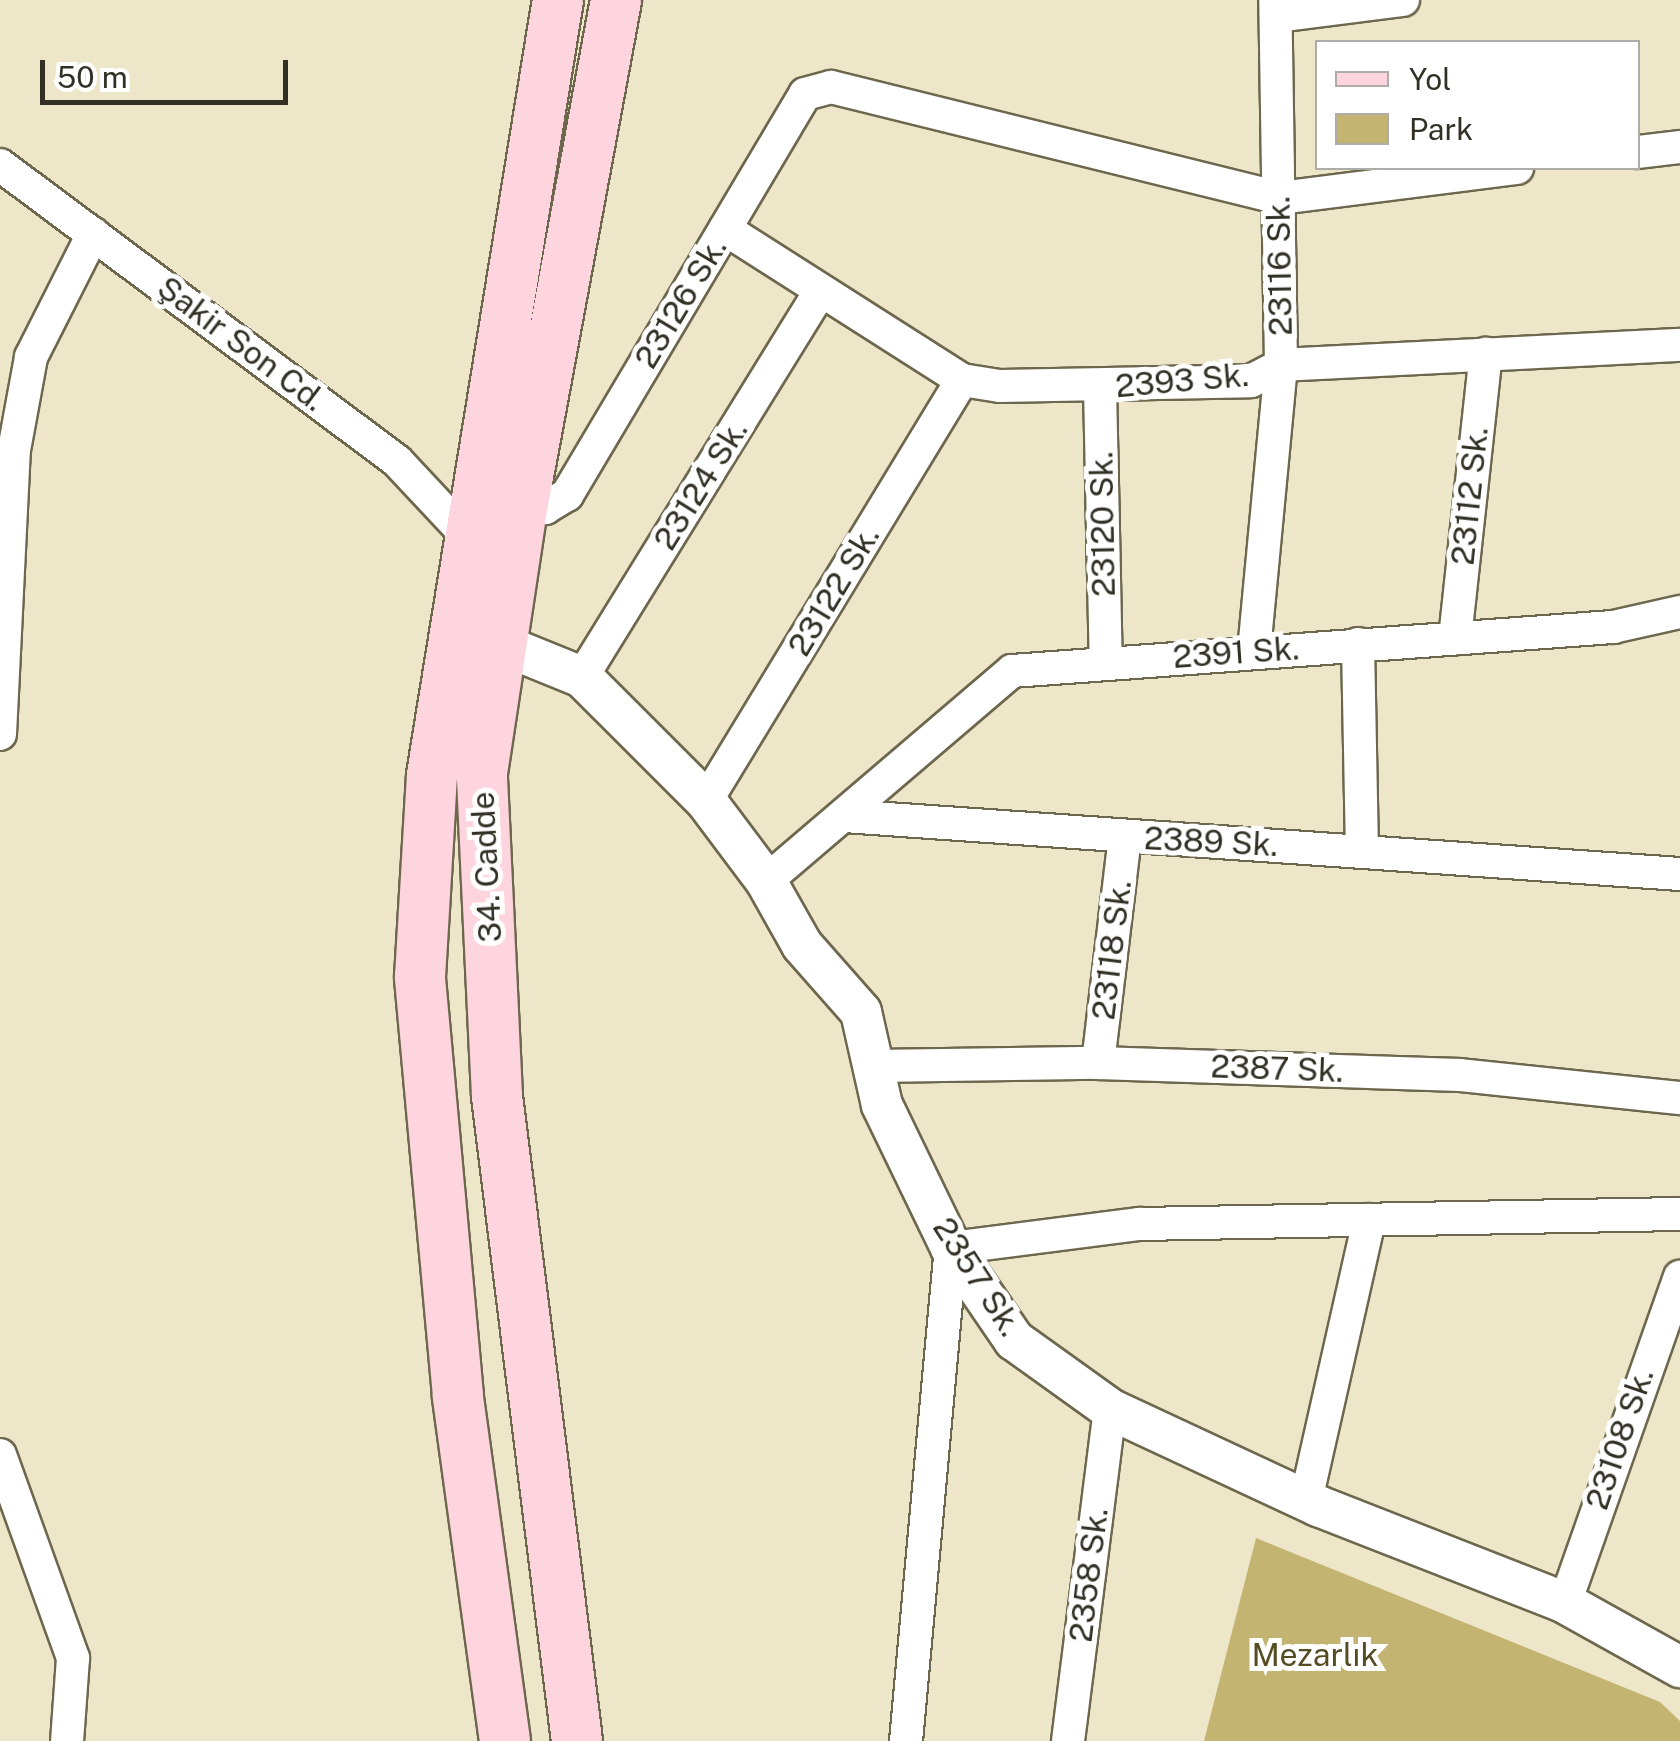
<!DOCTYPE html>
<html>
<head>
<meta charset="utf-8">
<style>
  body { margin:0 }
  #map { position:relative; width:1680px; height:1741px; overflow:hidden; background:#ede6c9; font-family:"Public Sans",sans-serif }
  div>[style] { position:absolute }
  .green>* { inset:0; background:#c4b471 }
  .roads { filter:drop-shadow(2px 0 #6d674e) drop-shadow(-2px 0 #6d674e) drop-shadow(0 2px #6d674e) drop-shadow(0 -2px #6d674e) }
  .minor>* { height:32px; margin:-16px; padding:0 16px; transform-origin:16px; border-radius:16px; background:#fff }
  .tertiary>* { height:40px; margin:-20px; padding:0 20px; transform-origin:20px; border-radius:20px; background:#fff }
  .primary>* { height:50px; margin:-25px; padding:0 25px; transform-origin:25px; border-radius:25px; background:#fed4de }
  span { translate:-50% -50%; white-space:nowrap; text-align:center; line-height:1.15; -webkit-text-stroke:10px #fff; paint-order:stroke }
  .street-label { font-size:32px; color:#323025 }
  .park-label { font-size:32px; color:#554c23 }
  .legend { position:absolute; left:1315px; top:40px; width:325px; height:130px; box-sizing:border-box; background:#fff; border:2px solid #adaca8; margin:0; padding:12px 18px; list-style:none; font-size:30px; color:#323025 }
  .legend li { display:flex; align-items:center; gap:20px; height:50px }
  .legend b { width:50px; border:2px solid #adaca8 }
  .scale { position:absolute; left:40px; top:60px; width:248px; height:45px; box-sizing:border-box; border:5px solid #323025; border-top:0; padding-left:12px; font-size:30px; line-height:35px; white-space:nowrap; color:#323025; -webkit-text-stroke:8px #fff; paint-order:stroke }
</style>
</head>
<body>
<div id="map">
  <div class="green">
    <i style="clip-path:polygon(1256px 1538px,1660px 1702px,1680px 1721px,1680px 1741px,1204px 1741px)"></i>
  </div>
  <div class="roads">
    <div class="minor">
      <i style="left:1276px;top:16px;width:128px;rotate:-7.2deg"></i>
      <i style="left:1638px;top:152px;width:42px;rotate:-6.8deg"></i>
      <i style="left:0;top:165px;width:495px;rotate:36.7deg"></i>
      <i style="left:397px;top:461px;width:104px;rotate:46.9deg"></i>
      <i style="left:725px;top:229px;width:281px;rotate:32.5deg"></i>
      <i style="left:962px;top:380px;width:38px;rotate:9deg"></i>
      <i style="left:1000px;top:386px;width:251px;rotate:-1.1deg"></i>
      <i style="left:1251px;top:381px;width:34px;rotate:-28deg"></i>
      <i style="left:1281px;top:365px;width:400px;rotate:-2.9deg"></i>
      <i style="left:1100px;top:387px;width:275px;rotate:88.8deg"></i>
      <i style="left:523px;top:503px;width:23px;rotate:13deg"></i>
      <i style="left:545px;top:508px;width:26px;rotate:-31deg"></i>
      <i style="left:567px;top:495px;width:466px;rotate:-59.3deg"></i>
      <i style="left:805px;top:94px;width:27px;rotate:-15deg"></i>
      <i style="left:831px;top:87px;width:462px;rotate:13.9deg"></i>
      <i style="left:1279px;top:198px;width:240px;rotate:-7.2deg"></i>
      <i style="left:1455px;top:638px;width:286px;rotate:-83.8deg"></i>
      <i style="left:1358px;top:644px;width:206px;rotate:88.9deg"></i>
      <i style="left:1254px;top:651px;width:287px;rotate:-84.6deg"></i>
      <i style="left:1281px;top:365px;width:365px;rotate:-90.9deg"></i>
      <i style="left:582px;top:677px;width:453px;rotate:-58.3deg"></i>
      <i style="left:0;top:734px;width:284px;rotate:-87.2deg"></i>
      <i style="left:14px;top:450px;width:95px;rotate:-79.6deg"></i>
      <i style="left:31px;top:357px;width:138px;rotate:-63.2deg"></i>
      <i style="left:706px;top:801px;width:493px;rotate:-58.7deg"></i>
      <i style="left:844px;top:816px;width:838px;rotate:3.97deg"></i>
      <i style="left:766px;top:881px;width:323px;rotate:-40.5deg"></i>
      <i style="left:1012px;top:671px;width:603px;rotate:-4.19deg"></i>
      <i style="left:1613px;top:627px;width:69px;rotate:-12.6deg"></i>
      <i style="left:1098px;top:1063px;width:228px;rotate:-83.2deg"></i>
      <i style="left:874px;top:1066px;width:224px;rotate:-0.8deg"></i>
      <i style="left:1098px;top:1063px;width:362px;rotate:1.9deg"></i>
      <i style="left:1460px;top:1075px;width:221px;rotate:6deg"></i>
      <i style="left:0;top:1455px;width:216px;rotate:70.2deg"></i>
      <i style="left:73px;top:1658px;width:83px;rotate:94.1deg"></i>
      <i style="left:1306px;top:1500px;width:287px;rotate:-77.3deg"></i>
      <i style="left:1565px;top:1603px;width:346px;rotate:-70.6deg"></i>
      <i style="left:906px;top:1741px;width:495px;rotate:-84.8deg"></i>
      <i style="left:951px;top:1248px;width:190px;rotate:-7.3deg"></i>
      <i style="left:1139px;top:1224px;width:541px;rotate:-1.06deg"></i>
      <i style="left:1068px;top:1741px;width:335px;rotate:-82.8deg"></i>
    </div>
    <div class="tertiary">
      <i style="left:503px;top:645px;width:85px;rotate:22.1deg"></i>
      <i style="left:582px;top:677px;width:175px;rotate:45deg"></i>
      <i style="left:706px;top:801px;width:100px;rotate:53.1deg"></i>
      <i style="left:766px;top:881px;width:73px;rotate:60.6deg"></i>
      <i style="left:802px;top:945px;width:89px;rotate:48.6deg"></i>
      <i style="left:861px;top:1012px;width:95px;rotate:77.3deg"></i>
      <i style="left:882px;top:1105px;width:159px;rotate:64.2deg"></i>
      <i style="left:951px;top:1248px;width:112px;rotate:55.6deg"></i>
      <i style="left:1014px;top:1340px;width:118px;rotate:35.7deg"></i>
      <i style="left:1110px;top:1409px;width:230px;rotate:25deg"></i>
      <i style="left:1318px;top:1506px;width:265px;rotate:21.4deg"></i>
      <i style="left:1565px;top:1603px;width:132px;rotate:29.1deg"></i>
    </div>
    <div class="primary">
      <i style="left:505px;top:1741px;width:348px;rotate:-97.8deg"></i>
      <i style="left:458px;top:1396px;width:421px;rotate:-95.2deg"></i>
      <i style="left:420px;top:977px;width:202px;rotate:-86.6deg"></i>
      <i style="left:432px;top:775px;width:785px;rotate:-80.77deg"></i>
      <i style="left:577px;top:1741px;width:650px;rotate:-97.07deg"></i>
      <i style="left:497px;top:1096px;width:323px;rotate:-92.7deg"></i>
      <i style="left:482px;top:773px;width:273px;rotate:-81.4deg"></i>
      <i style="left:523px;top:503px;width:512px;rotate:-79.52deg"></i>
    </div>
  </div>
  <div class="street-label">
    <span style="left:1280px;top:266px;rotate:-91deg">23116 Sk.</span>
    <span style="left:681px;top:303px;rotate:-59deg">23126 Sk.</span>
    <span style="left:241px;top:344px;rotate:37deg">Şakir Son Cd.</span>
    <span style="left:1182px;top:381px;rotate:-5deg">2393 Sk.</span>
    <span style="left:701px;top:485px;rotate:-58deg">23124 Sk.</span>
    <span style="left:1470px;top:496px;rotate:-84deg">23112 Sk.</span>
    <span style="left:1103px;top:524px;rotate:-91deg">23120 Sk.</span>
    <span style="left:834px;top:591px;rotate:-59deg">23122 Sk.</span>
    <span style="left:1236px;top:653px;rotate:-4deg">2391 Sk.</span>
    <span style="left:1211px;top:842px;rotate:3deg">2389 Sk.</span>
    <span style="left:487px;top:867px;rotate:-93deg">34. Cadde</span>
    <span style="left:1112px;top:950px;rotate:-83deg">23118 Sk.</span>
    <span style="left:1277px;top:1069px;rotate:2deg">2387 Sk.</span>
    <span style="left:977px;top:1277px;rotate:57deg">2357 Sk.</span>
    <span style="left:1620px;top:1439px;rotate:-71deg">23108 Sk.</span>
    <span style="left:1089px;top:1575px;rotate:-83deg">2358 Sk.</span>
  </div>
  <div class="park-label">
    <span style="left:1315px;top:1655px">Mezarlık</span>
  </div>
  <ul class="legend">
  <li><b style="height:12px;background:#fed4de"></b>Yol</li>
  <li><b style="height:28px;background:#c4b471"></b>Park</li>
  </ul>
  <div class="scale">50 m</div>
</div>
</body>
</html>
